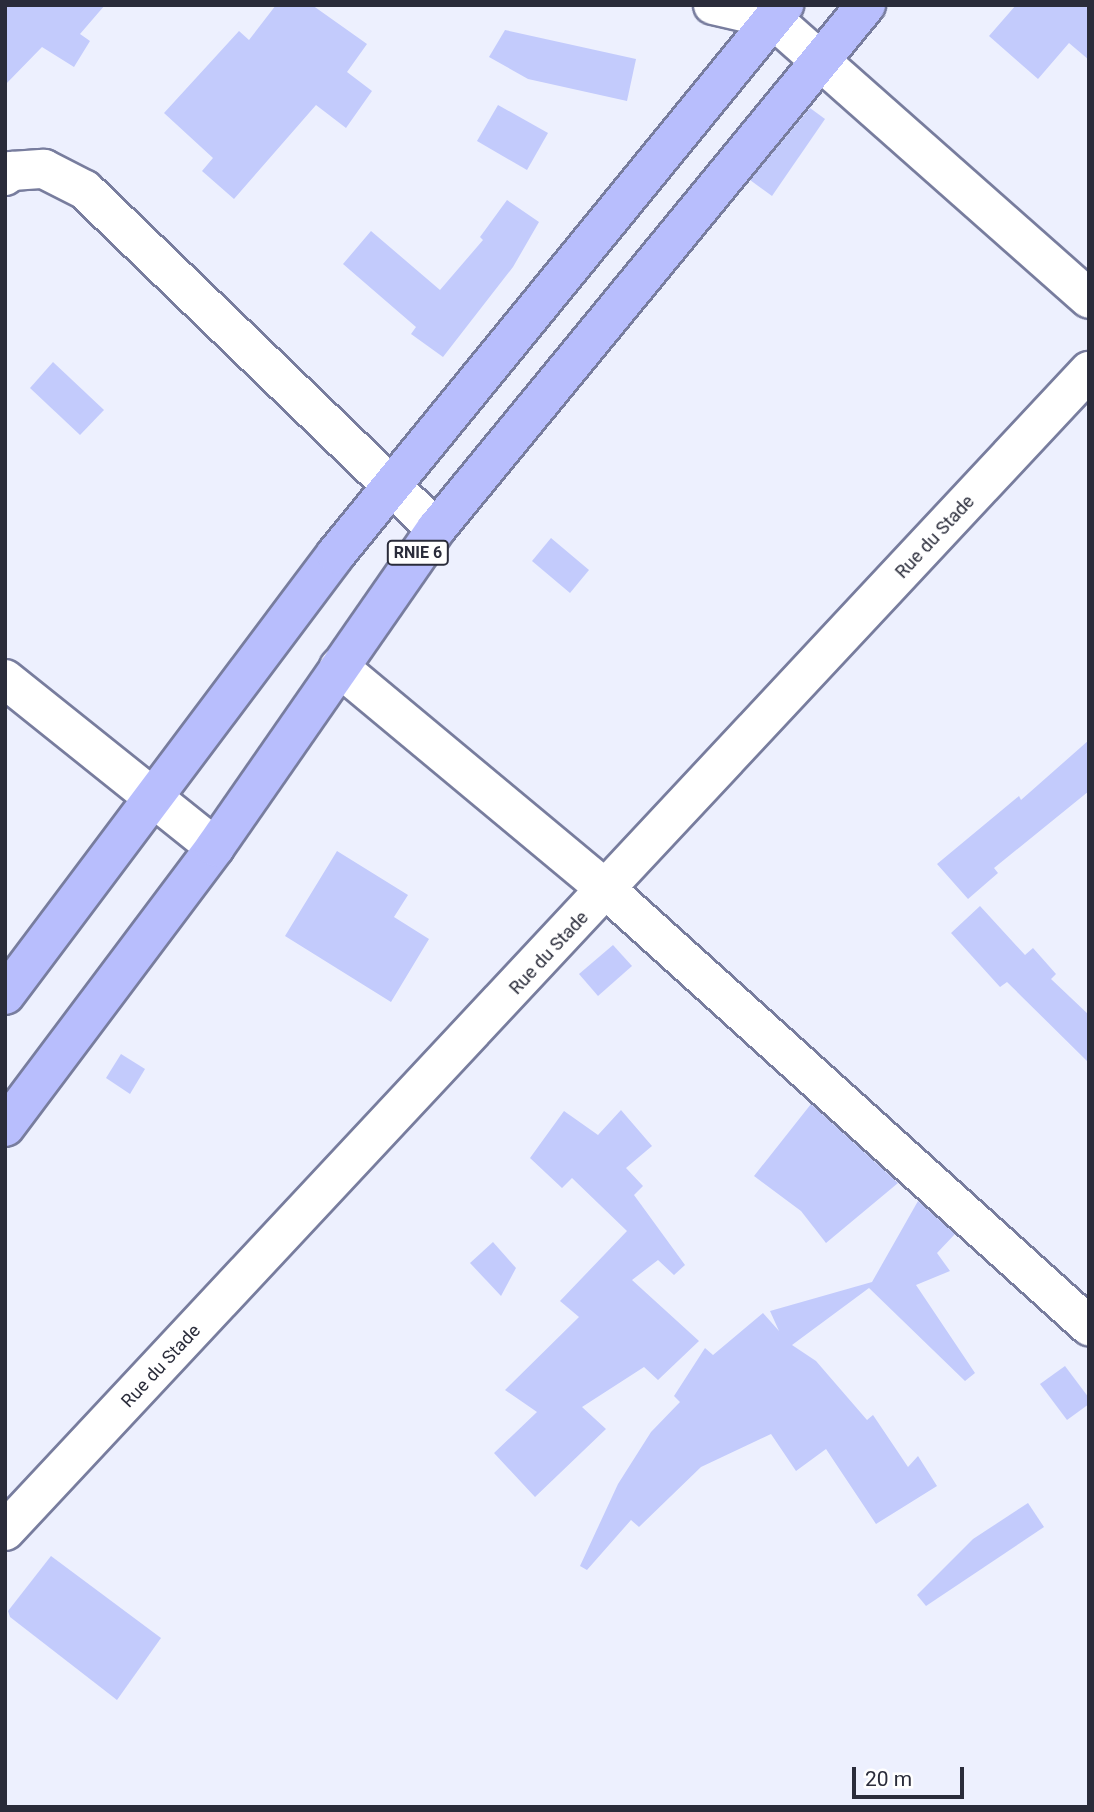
<!DOCTYPE html>
<html>
<head>
<meta charset="utf-8">
<style>
  body { margin:0 }
  #map { position:relative; width:1094px; height:1812px; overflow:hidden; background:#edf0fe; font-family:Roboto,sans-serif }
  div>[style] { position:absolute }
  .building>* { inset:0; background:#c3cbfc }
  .roads { filter:drop-shadow(2px 0 #787d9e) drop-shadow(-2px 0 #787d9e) drop-shadow(0 2px #787d9e) drop-shadow(0 -2px #787d9e) }
  .minor>* { height:38px; margin:-19px; padding:0 19px; transform-origin:19px; border-radius:19px; background:#fff }
  .primary>* { height:38px; margin:-19px; padding:0 19px; transform-origin:19px; border-radius:19px; background:#b8befd }
  span { translate:-50% -50%; white-space:nowrap; text-align:center; line-height:1.15; -webkit-text-stroke:5px #fff; paint-order:stroke }
  .shield-label span { padding:2px 5px; background:#fff; border:2px solid; border-radius:5px; -webkit-text-stroke-width:0 }
  .shield-label { font-size:16px; color:#2a2c3a; font-weight:700 }
  .street-label { font-size:18px; color:#2a2c3a }
  .frame { position:absolute; inset:0; border:7px solid #2a2c3a; pointer-events:none }
  .scale { position:absolute; left:852px; top:1767px; width:112px; height:32px; box-sizing:border-box; border:4px solid #2a2c3a; border-top:0; padding-left:9px; font-size:21px; line-height:24px; white-space:nowrap; color:#2a2c3a; -webkit-text-stroke:5px #fff; paint-order:stroke }
</style>
</head>
<body>
<div id="map">
  <div class="building">
    <i style="clip-path:polygon(5px 5px,105px 5px,80px 34px,90px 41px,74px 67px,42px 47px,5px 85px)"></i>
    <i style="clip-path:polygon(276px 5px,312px 5px,367px 44px,347px 72px,372px 91px,346px 128px,316px 105px,234px 199px,202px 171px,213px 158px,164px 113px,239px 31px,249px 40px)"></i>
    <i style="clip-path:polygon(1016px 5px,1089px 5px,1089px 60px,1069px 43px,1038px 79px,989px 36px)"></i>
    <i style="clip-path:polygon(505px 30px,636px 59px,627px 101px,528px 79px,489px 57px)"></i>
    <i style="clip-path:polygon(498px 105px,548px 133px,527px 170px,477px 141px)"></i>
    <i style="clip-path:polygon(810px 108px,825px 119px,772px 196px,750px 180px)"></i>
    <i style="clip-path:polygon(507px 200px,539px 222px,513px 267px,443px 357px,411px 334px,416px 327px,343px 264px,371px 231px,440px 290px,483px 240px,480px 237px)"></i>
    <i style="clip-path:polygon(53px 362px,104px 410px,80px 435px,30px 388px)"></i>
    <i style="clip-path:polygon(551px 538px,589px 570px,570px 593px,532px 561px)"></i>
    <i style="clip-path:polygon(1089px 740px,1089px 791px,994px 868px,998px 873px,968px 899px,937px 864px,1019px 796px,1021px 800px)"></i>
    <i style="clip-path:polygon(337px 851px,408px 895px,394px 917px,429px 939px,391px 1002px,285px 936px)"></i>
    <i style="clip-path:polygon(980px 906px,1025px 955px,1033px 948px,1056px 974px,1051px 979px,1089px 1015px,1089px 1063px,1007px 982px,1000px 987px,951px 933px)"></i>
    <i style="clip-path:polygon(613px 945px,632px 966px,598px 996px,579px 974px)"></i>
    <i style="clip-path:polygon(121px 1054px,145px 1069px,130px 1094px,106px 1078px)"></i>
    <i style="clip-path:polygon(811px 1104px,898px 1183px,826px 1243px,801px 1211px,754px 1176px)"></i>
    <i style="clip-path:polygon(621px 1110px,652px 1146px,626px 1168px,643px 1186px,634px 1195px,685px 1265px,674px 1275px,658px 1260px,632px 1280px,699px 1341px,658px 1380px,644px 1367px,582px 1407px,606px 1429px,535px 1497px,494px 1453px,537px 1412px,505px 1390px,579px 1317px,560px 1301px,627px 1231px,572px 1178px,562px 1188px,530px 1158px,564px 1111px,598px 1135px)"></i>
    <i style="clip-path:polygon(918px 1201px,955px 1234px,937px 1253px,950px 1271px,916px 1285px,975px 1373px,965px 1381px,869px 1288px,792px 1345px,816px 1361px,867px 1420px,873px 1415px,908px 1467px,918px 1456px,937px 1486px,876px 1524px,826px 1449px,796px 1471px,771px 1434px,701px 1467px,639px 1527px,631px 1520px,587px 1570px,580px 1566px,618px 1484px,651px 1432px,680px 1402px,674px 1396px,705px 1348px,713px 1355px,763px 1313px,779px 1331px,770px 1311px,872px 1282px)"></i>
    <i style="clip-path:polygon(493px 1242px,516px 1268px,501px 1296px,470px 1263px)"></i>
    <i style="clip-path:polygon(1065px 1366px,1089px 1398px,1089px 1404px,1067px 1420px,1040px 1384px)"></i>
    <i style="clip-path:polygon(1028px 1503px,1044px 1527px,926px 1606px,917px 1595px,973px 1539px)"></i>
    <i style="clip-path:polygon(51px 1556px,161px 1638px,117px 1700px,10px 1617px,8px 1611px)"></i>
  </div>
  <div class="roads">
    <div class="minor">
      <i style="left:713px;top:5px;width:62px;rotate:13.1deg"></i>
      <i style="left:773px;top:19px;width:422px;rotate:41.5deg"></i>
      <i style="left:5px;top:176px;width:9px;rotate:-36deg"></i>
      <i style="left:12px;top:171px;width:32px;rotate:-4deg"></i>
      <i style="left:44px;top:169px;width:46px;rotate:27.1deg"></i>
      <i style="left:85px;top:190px;width:488px;rotate:44deg"></i>
      <i style="left:339px;top:667px;width:350px;rotate:39.8deg"></i>
      <i style="left:608px;top:891px;width:649px;rotate:42.13deg"></i>
      <i style="left:5px;top:679px;width:269px;rotate:38.7deg"></i>
      <i style="left:5px;top:1531px;width:1588px;rotate:-46.94deg"></i>
    </div>
    <div class="primary">
      <i style="left:5px;top:995px;width:551px;rotate:-53.11deg"></i>
      <i style="left:336px;top:554px;width:709px;rotate:-50.78deg"></i>
      <i style="left:5px;top:1127px;width:350px;rotate:-53.1deg"></i>
      <i style="left:215px;top:847px;width:387px;rotate:-55.2deg"></i>
      <i style="left:436px;top:529px;width:678px;rotate:-50.63deg"></i>
    </div>
  </div>
  <div class="shield-label">
    <span style="left:418px;top:553px">RNIE 6</span>
  </div>
  <div class="street-label">
    <span style="left:935px;top:537px;rotate:-47deg">Rue du Stade</span>
    <span style="left:549px;top:953px;rotate:-47deg">Rue du Stade</span>
    <span style="left:161px;top:1366px;rotate:-47deg">Rue du Stade</span>
  </div>
  <div class="frame"></div>
  <div class="scale">20 m</div>
</div>
</body>
</html>
